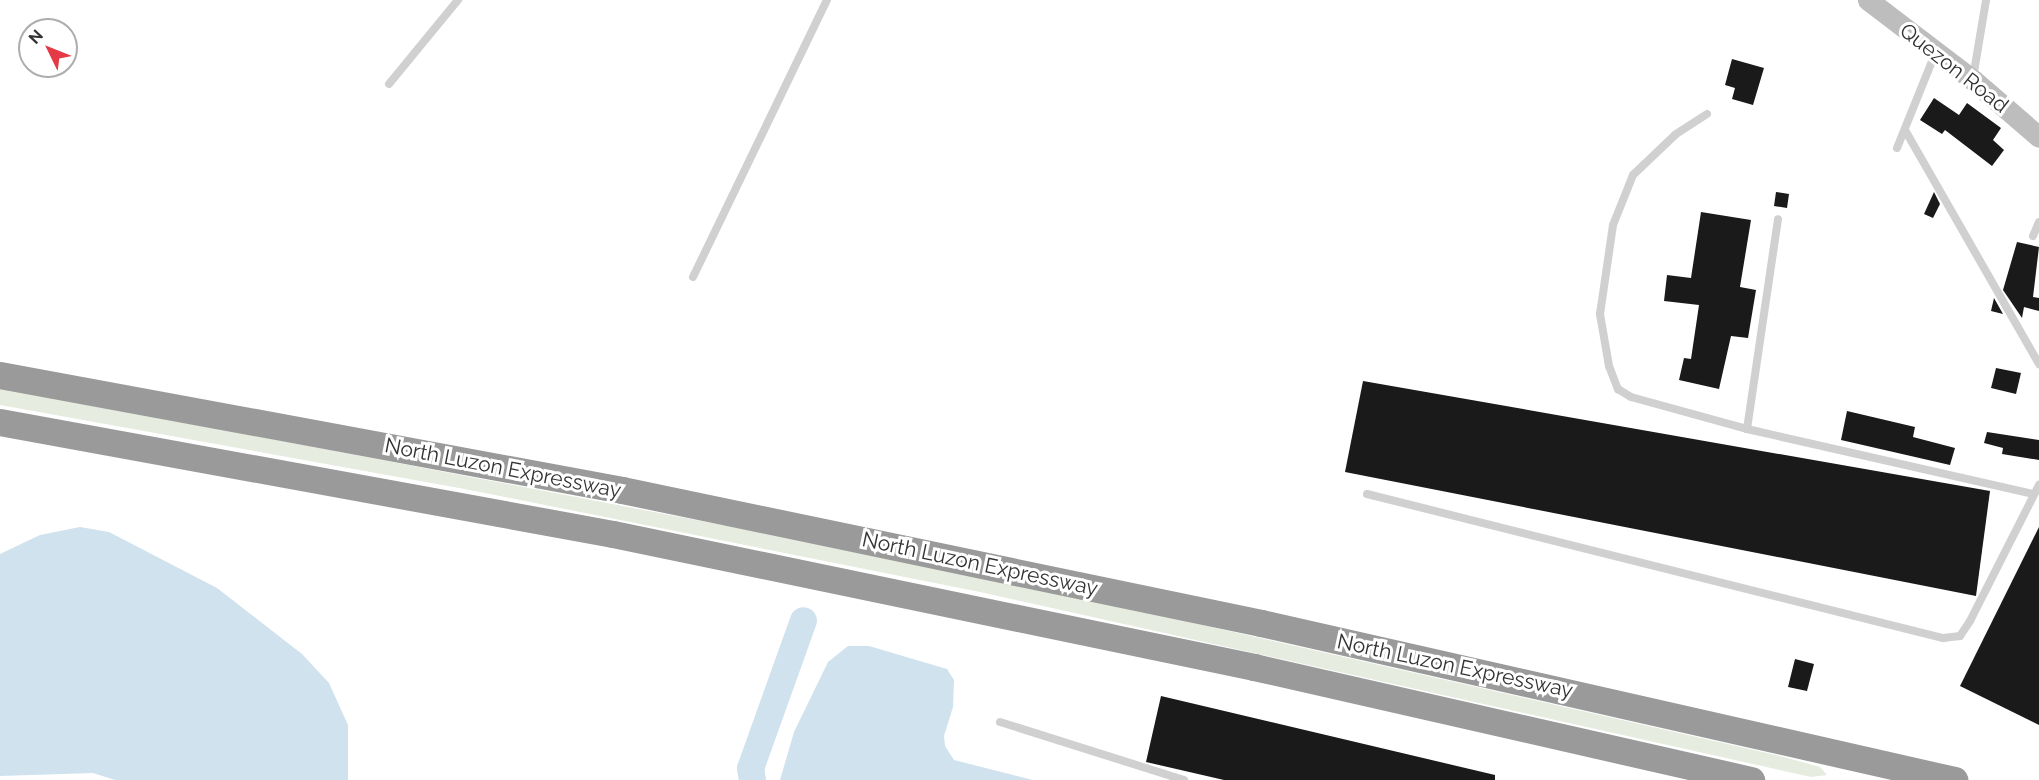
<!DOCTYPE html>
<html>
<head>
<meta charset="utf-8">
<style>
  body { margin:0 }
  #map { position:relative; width:2039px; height:780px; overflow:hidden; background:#fff; font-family:Raleway,sans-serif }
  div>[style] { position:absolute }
  .green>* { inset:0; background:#e6ecdf }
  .water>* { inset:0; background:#cfe2ee }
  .river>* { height:27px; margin:-13.5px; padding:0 13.5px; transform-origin:13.5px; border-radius:13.5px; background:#cfe2ee }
  .building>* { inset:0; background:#1a1a1a }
  .service>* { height:8px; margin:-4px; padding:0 4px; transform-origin:4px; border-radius:4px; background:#d0d0d0 }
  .secondary>* { height:21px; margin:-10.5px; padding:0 10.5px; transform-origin:10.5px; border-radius:10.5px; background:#bdbdbd }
  .motorway>* { height:27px; margin:-13.5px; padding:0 13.5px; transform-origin:13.5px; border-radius:13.5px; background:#9a9a9a }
  span { translate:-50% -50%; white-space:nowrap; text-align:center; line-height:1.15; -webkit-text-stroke:6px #fff; paint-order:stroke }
  .street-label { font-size:21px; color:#333 }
  .north { position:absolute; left:18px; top:18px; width:60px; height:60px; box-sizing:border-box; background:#fff; border:2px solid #adadad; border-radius:50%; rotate:313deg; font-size:16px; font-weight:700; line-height:24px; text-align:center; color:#333 }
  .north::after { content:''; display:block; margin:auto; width:21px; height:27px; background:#e63946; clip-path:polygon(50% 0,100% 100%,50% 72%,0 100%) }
</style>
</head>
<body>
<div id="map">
  <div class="green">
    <i style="clip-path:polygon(0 387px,764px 533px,1172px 618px,1776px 755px,1820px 767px,1827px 775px,1811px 777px,980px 592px,470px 490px,0 405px)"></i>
  </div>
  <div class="water">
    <i style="clip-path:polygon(80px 527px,109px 532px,217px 588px,302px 654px,329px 683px,348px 725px,348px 780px,115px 780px,93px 773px,0 776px,0 554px,40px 535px)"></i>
    <i style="clip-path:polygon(848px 646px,869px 646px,947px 669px,954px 680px,953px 707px,944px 736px,945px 746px,954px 760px,1033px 780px,780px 780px,794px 732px,828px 662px)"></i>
  </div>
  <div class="river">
    <i style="left:752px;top:780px;width:12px;rotate:-99deg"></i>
    <i style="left:750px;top:768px;width:157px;rotate:-70.3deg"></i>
  </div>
  <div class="building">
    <i style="clip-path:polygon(1732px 59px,1764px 68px,1753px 105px,1732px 99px,1735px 88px,1725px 85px)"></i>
    <i style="clip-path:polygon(1934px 98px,1959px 115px,1967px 103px,2001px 128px,1993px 140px,2004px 150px,1992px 166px,1945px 130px,1942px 134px,1920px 120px)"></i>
    <i style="clip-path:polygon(1776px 192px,1789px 194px,1787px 208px,1774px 206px)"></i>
    <i style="clip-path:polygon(1934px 192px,1940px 204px,1933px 218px,1924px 214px)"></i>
    <i style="clip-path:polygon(1701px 212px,1751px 220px,1740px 287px,1756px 290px,1748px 338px,1731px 336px,1719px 389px,1679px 380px,1684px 358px,1691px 359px,1699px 305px,1664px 301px,1667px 275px,1691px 278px)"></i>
    <i style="clip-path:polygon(2017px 242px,2039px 247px,2033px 297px,2039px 298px,2039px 311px,2024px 307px,2022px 318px,2003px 290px)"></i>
    <i style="clip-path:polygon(1994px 298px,2003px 314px,1991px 311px)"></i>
    <i style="clip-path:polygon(1996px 368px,2021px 373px,2016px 394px,1991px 388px)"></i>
    <i style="clip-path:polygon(1363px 381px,1990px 491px,1976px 596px,1345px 472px)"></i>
    <i style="clip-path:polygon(1847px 411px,1915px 427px,1913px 437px,1955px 448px,1950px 465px,1841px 440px)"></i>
    <i style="clip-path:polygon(1987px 432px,2039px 440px,2039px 460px,2002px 454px,2003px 448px,1984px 443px)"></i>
    <i style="clip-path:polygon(2039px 527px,2039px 725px,1960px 686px)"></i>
    <i style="clip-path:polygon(1795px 659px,1814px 664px,1807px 691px,1788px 687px)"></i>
    <i style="clip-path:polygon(1161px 696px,1495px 775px,1495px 780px,1224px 780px,1146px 762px)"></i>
  </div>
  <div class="service">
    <i style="left:1973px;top:78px;width:79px;rotate:-80.5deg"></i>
    <i style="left:389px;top:84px;width:109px;rotate:-50.6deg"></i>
    <i style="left:1707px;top:114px;width:38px;rotate:147deg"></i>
    <i style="left:1675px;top:135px;width:58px;rotate:136.4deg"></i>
    <i style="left:1633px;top:175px;width:54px;rotate:111.8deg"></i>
    <i style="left:1613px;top:225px;width:90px;rotate:98.3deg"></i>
    <i style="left:1600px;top:314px;width:53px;rotate:80.2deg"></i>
    <i style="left:1609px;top:366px;width:25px;rotate:69deg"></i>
    <i style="left:1618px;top:389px;width:15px;rotate:32deg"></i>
    <i style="left:1631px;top:397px;width:120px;rotate:15.4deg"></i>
    <i style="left:1747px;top:429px;width:293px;rotate:12.8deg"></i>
    <i style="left:1905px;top:130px;width:270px;rotate:60.2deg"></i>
    <i style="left:1897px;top:148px;width:101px;rotate:-68deg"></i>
    <i style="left:2033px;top:236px;width:15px;rotate:-67deg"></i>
    <i style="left:693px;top:277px;width:308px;rotate:-64.2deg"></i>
    <i style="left:1747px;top:429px;width:212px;rotate:-81.6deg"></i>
    <i style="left:1367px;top:494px;width:594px;rotate:14.04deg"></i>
    <i style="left:1943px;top:638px;width:17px;rotate:-7deg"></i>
    <i style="left:1960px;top:636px;width:18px;rotate:-56deg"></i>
    <i style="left:1970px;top:621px;width:153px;rotate:-63.1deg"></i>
    <i style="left:1000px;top:722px;width:193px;rotate:17.5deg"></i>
  </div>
  <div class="secondary">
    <i style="left:1868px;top:0;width:132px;rotate:37.3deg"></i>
    <i style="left:1973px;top:80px;width:87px;rotate:40.8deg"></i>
  </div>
  <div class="motorway">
    <i style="left:0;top:375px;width:633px;rotate:10.47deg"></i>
    <i style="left:622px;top:490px;width:653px;rotate:11.76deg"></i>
    <i style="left:1261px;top:623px;width:711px;rotate:12.76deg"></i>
    <i style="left:0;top:422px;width:623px;rotate:10.35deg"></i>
    <i style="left:613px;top:534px;width:655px;rotate:11.72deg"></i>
    <i style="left:1254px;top:667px;width:510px;rotate:12.81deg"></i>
  </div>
  <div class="street-label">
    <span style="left:1954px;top:68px;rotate:38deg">Quezon Road</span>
    <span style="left:503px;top:468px;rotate:11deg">North Luzon Expressway</span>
    <span style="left:980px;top:564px;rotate:12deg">North Luzon Expressway</span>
    <span style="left:1455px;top:666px;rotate:12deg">North Luzon Expressway</span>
  </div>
  <div class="north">N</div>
</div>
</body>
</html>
